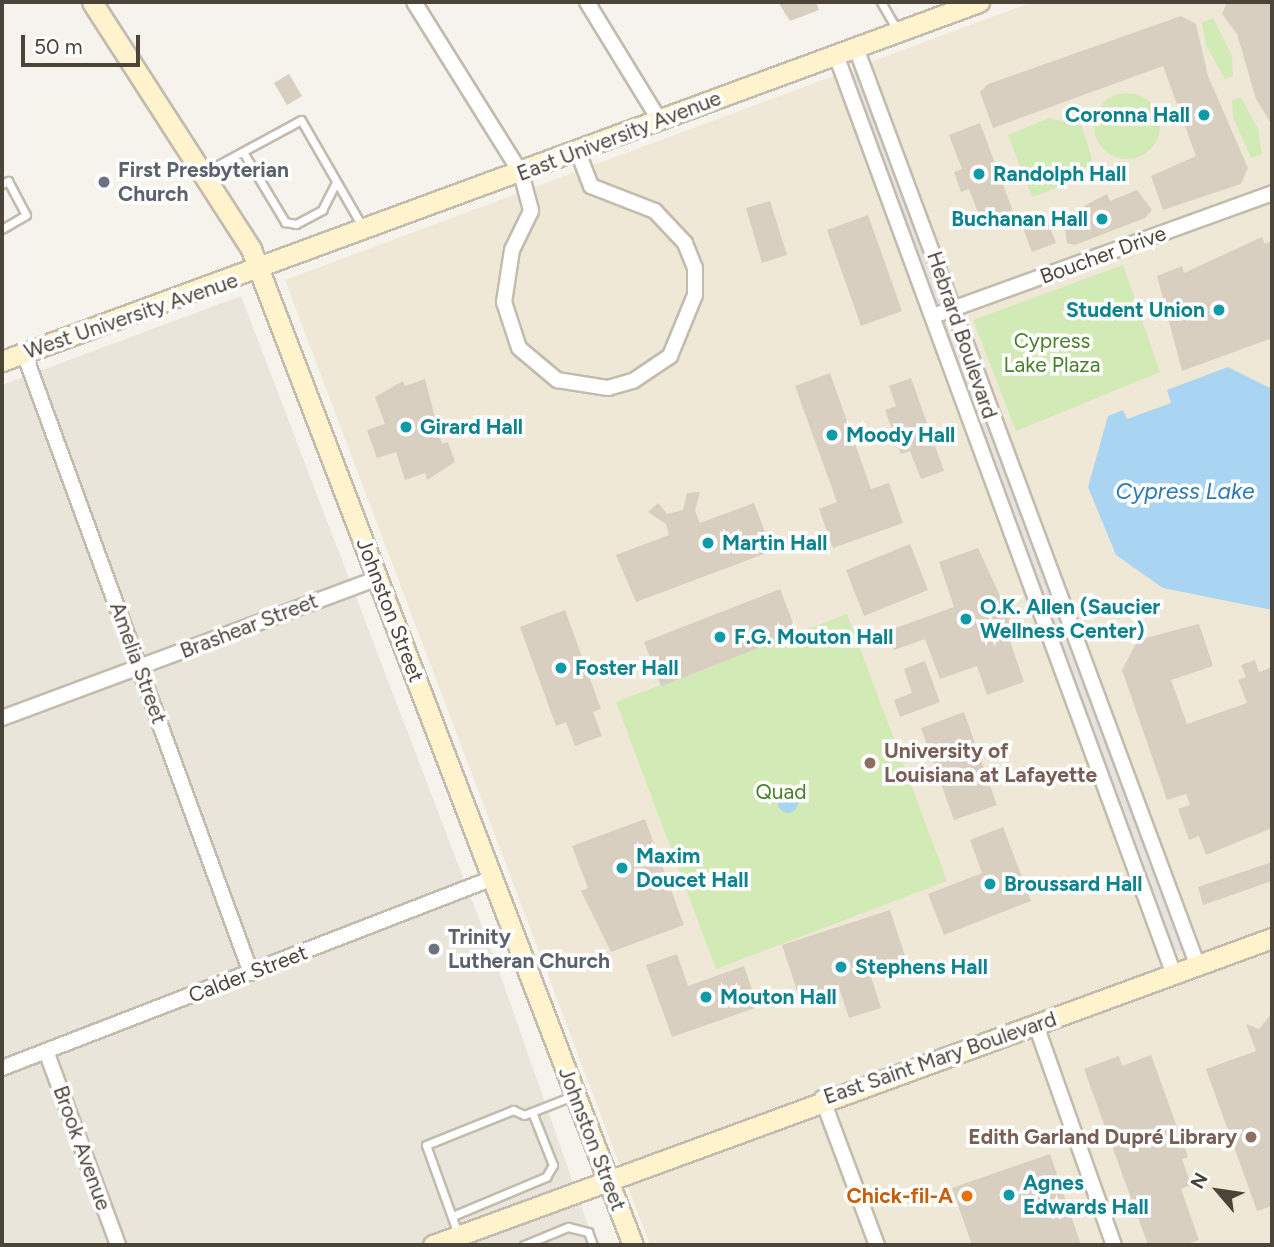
<!DOCTYPE html>
<html>
<head>
<meta charset="utf-8">
<style>
  body { margin:0 }
  #map { position:relative; width:1274px; height:1247px; overflow:hidden; background:#f6f3ec; font-family:Figtree,sans-serif }
  div>[style] { position:absolute }
  .residential>* { inset:0; background:#eae5da }
  .education>* { inset:0; background:#efe8d6 }
  .green>* { inset:0; background:#d2eab5 }
  .round { border-radius:50% }
  .parking>* { inset:0; background:#e5e3e0 }
  .water>* { inset:0; background:#a9d4f2 }
  .building>* { inset:0; background:#d8cfc1 }
  .roads { filter:drop-shadow(2px 0 #c2bbae) drop-shadow(-2px 0 #c2bbae) drop-shadow(0 2px #c2bbae) drop-shadow(0 -2px #c2bbae) }
  .lane>* { height:7px; margin:-3.5px; padding:0 3.5px; transform-origin:3.5px; border-radius:3.5px; background:#fff }
  .street>* { height:14px; margin:-7px; padding:0 7px; transform-origin:7px; border-radius:7px; background:#fff }
  .secondary>* { height:19px; margin:-9.5px; padding:0 9.5px; transform-origin:9.5px; border-radius:9.5px; background:#fff3cd }
  .dots>* { width:19px; height:19px; translate:-50% -50%; box-sizing:border-box; border:4px solid #fff; border-radius:50% }
  span { translate:-50% -50%; white-space:nowrap; text-align:center; line-height:1.15; -webkit-text-stroke:7px #fff; paint-order:stroke }
  .culture-label { font-size:21px; color:#0d838f; font-weight:700 }
  .right { translate:-100% -50%; text-align:right }
  .left { translate:0 -50%; text-align:left }
  .street-label { font-size:21px; color:#4b4439 }
  .worship-label { font-size:21px; color:#5b616d; font-weight:700 }
  .park-label { font-size:21px; color:#4a7f2a }
  .education-label { font-size:21px; color:#785e54; font-weight:700 }
  .food-label { font-size:21px; color:#c56008; font-weight:700 }
  .water-label { font-size:23px; color:#2e7ab2; font-style:italic }
  .frame { position:absolute; inset:0; border:4px solid #4b4439; pointer-events:none }
  .north { position:absolute; left:1183px; top:1156px; width:70px; height:70px; -webkit-text-stroke:5px #fff; paint-order:stroke; rotate:299deg; font-size:19px; font-weight:700; line-height:28px; text-align:center; color:#4b4439 }
  .north::after { content:''; display:block; margin:auto; width:24px; height:32px; background:#4b4439; clip-path:polygon(50% 0,100% 100%,50% 72%,0 100%) }
  .scale { position:absolute; left:21px; top:35px; width:119px; height:32px; box-sizing:border-box; border:4px solid #4b4439; border-top:0; padding-left:9px; font-size:21px; line-height:24px; white-space:nowrap; color:#4b4439; -webkit-text-stroke:5px #fff; paint-order:stroke }
</style>
</head>
<body>
<div id="map">
  <div class="residential">
    <i style="clip-path:polygon(241px 296px,500px 974px,595px 1245px,2px 1245px,2px 385px)"></i>
  </div>
  <div class="education">
    <i style="clip-path:polygon(1032px 2px,1272px 2px,1272px 1245px,650px 1245px,285px 280px)"></i>
  </div>
  <div class="green">
    <i style="clip-path:polygon(1213px 18px,1232px 56px,1233px 76px,1225px 79px,1206px 45px,1202px 23px)"></i>
    <i class="round" style="left:1094px;top:93px;width:66px;height:66px"></i>
    <i style="clip-path:polygon(1241px 97px,1258px 129px,1262px 154px,1251px 158px,1233px 117px,1232px 100px)"></i>
    <i style="clip-path:polygon(1049px 118px,1082px 126px,1092px 160px,1075px 181px,1032px 197px,1008px 135px)"></i>
    <i style="clip-path:polygon(1123px 265px,1160px 372px,1016px 431px,973px 320px)"></i>
    <i style="clip-path:polygon(847px 614px,947px 881px,716px 969px,616px 702px)"></i>
  </div>
  <div class="parking">
    <i style="clip-path:polygon(864px 71px,1191px 947px,1168px 956px,845px 78px)"></i>
  </div>
  <div class="water">
    <i style="clip-path:polygon(1228px 367px,1272px 389px,1272px 610px,1163px 588px,1116px 555px,1088px 487px,1108px 416px,1123px 410px,1127px 419px,1171px 403px,1167px 390px)"></i>
    <i class="round" style="left:778px;top:793px;width:20px;height:20px"></i>
  </div>
  <div class="building">
    <i style="clip-path:polygon(778px 2px,816px 2px,819px 10px,790px 21px)"></i>
    <i style="clip-path:polygon(1227px 2px,1272px 2px,1272px 125px,1256px 99px,1237px 34px,1222px 14px)"></i>
    <i style="clip-path:polygon(1181px 16px,1196px 24px,1208px 76px,1248px 168px,1241px 184px,1163px 210px,1151px 176px,1196px 156px,1163px 66px,993px 128px,980px 92px,988px 84px)"></i>
    <i style="clip-path:polygon(289px 74px,302px 96px,287px 105px,274px 83px)"></i>
    <i style="clip-path:polygon(980px 123px,1014px 214px,983px 226px,969px 189px,961px 192px,954px 172px,962px 169px,949px 135px)"></i>
    <i style="clip-path:polygon(1137px 190px,1152px 210px,1145px 218px,1075px 245px,1067px 243px,1063px 217px,1107px 194px,1110px 201px)"></i>
    <i style="clip-path:polygon(770px 201px,787px 255px,762px 263px,746px 208px)"></i>
    <i style="clip-path:polygon(1045px 214px,1056px 243px,1032px 252px,1021px 223px)"></i>
    <i style="clip-path:polygon(868px 215px,902px 311px,861px 326px,827px 230px)"></i>
    <i style="clip-path:polygon(1262px 237px,1265px 244px,1272px 241px,1272px 338px,1182px 371px,1157px 276px,1182px 266px,1184px 273px)"></i>
    <i style="clip-path:polygon(830px 373px,871px 489px,889px 483px,903px 523px,833px 548px,819px 509px,837px 502px,795px 386px)"></i>
    <i style="clip-path:polygon(911px 378px,944px 471px,921px 479px,910px 451px,901px 454px,885px 410px,896px 406px,889px 386px)"></i>
    <i style="clip-path:polygon(425px 379px,442px 444px,448px 442px,455px 462px,427px 480px,425px 473px,405px 480px,396px 452px,377px 458px,367px 430px,385px 424px,375px 397px,403px 381px,405px 386px)"></i>
    <i style="clip-path:polygon(700px 492px,695px 511px,700px 523px,754px 503px,772px 551px,636px 602px,616px 555px,669px 535px,666px 524px,648px 512px,658px 503px,667px 514px,683px 510px,687px 493px)"></i>
    <i style="clip-path:polygon(910px 544px,928px 590px,864px 616px,846px 570px)"></i>
    <i style="clip-path:polygon(978px 548px,1018px 635px,1009px 638px,1024px 682px,987px 695px,977px 666px,940px 679px,925px 639px,894px 650px,887px 631px,954px 607px,939px 562px)"></i>
    <i style="clip-path:polygon(780px 589px,797px 633px,661px 686px,644px 642px)"></i>
    <i style="clip-path:polygon(565px 610px,601px 709px,593px 712px,602px 736px,575px 746px,566px 722px,556px 726px,520px 627px)"></i>
    <i style="clip-path:polygon(1199px 624px,1213px 666px,1171px 680px,1187px 724px,1247px 703px,1238px 680px,1246px 677px,1241px 665px,1255px 660px,1259px 672px,1272px 667px,1272px 828px,1206px 855px,1199px 836px,1189px 840px,1178px 809px,1190px 805px,1186px 794px,1167px 800px,1122px 670px,1138px 640px)"></i>
    <i style="clip-path:polygon(925px 661px,940px 702px,900px 717px,894px 700px,912px 693px,904px 669px)"></i>
    <i style="clip-path:polygon(964px 712px,997px 805px,954px 820px,921px 728px)"></i>
    <i style="clip-path:polygon(645px 819px,684px 925px,611px 952px,581px 891px,588px 888px,572px 846px)"></i>
    <i style="clip-path:polygon(1003px 827px,1031px 901px,944px 935px,928px 894px,982px 873px,970px 840px)"></i>
    <i style="clip-path:polygon(1272px 862px,1272px 881px,1203px 905px,1198px 887px)"></i>
    <i style="clip-path:polygon(890px 910px,907px 962px,870px 974px,881px 1008px,849px 1018px,838px 985px,799px 997px,782px 945px)"></i>
    <i style="clip-path:polygon(677px 954px,688px 986px,744px 966px,758px 1007px,672px 1037px,646px 965px)"></i>
    <i style="clip-path:polygon(1272px 1013px,1272px 1206px,1257px 1211px,1206px 1069px,1256px 1051px,1246px 1024px,1259px 1029px)"></i>
    <i style="clip-path:polygon(1151px 1055px,1188px 1157px,1182px 1159px,1191px 1185px,1181px 1189px,1199px 1240px,1184px 1245px,1148px 1245px,1084px 1069px,1119px 1056px,1122px 1066px)"></i>
    <i style="clip-path:polygon(1050px 1154px,1081px 1245px,972px 1245px,952px 1188px)"></i>
  </div>
  <div class="roads">
    <div class="lane">
      <i style="left:881px;top:2px;width:34px;rotate:60deg"></i>
      <i style="left:243px;top:152px;width:82px;rotate:59deg"></i>
      <i style="left:285px;top:222px;width:11px;rotate:10deg"></i>
      <i style="left:296px;top:224px;width:30px;rotate:-28deg"></i>
      <i style="left:322px;top:210px;width:29px;rotate:-63deg"></i>
      <i style="left:205px;top:172px;width:109px;rotate:-28.4deg"></i>
      <i style="left:301px;top:120px;width:125px;rotate:60.1deg"></i>
      <i style="left:2px;top:184px;width:7px;rotate:-27deg"></i>
      <i style="left:8px;top:181px;width:38px;rotate:62deg"></i>
      <i style="left:26px;top:215px;width:28px;rotate:150deg"></i>
      <i style="left:455px;top:1215px;width:99px;rotate:-22.7deg"></i>
      <i style="left:546px;top:1177px;width:14px;rotate:-60deg"></i>
      <i style="left:553px;top:1165px;width:57px;rotate:-111.6deg"></i>
      <i style="left:462px;top:1245px;width:106px;rotate:-109.8deg"></i>
      <i style="left:426px;top:1145px;width:94px;rotate:-21.9deg"></i>
      <i style="left:513px;top:1110px;width:12px;rotate:24deg"></i>
      <i style="left:524px;top:1115px;width:55px;rotate:-21.4deg"></i>
      <i style="left:524px;top:1245px;width:48px;rotate:-22.2deg"></i>
      <i style="left:568px;top:1227px;width:21px;rotate:14deg"></i>
      <i style="left:588px;top:1232px;width:14px;rotate:69deg"></i>
    </div>
    <div class="street">
      <i style="left:414px;top:2px;width:202px;rotate:58deg"></i>
      <i style="left:521px;top:173px;width:39px;rotate:75deg"></i>
      <i style="left:531px;top:211px;width:43px;rotate:116deg"></i>
      <i style="left:512px;top:250px;width:53px;rotate:98.7deg"></i>
      <i style="left:504px;top:302px;width:48px;rotate:71.9deg"></i>
      <i style="left:519px;top:348px;width:50px;rotate:40.1deg"></i>
      <i style="left:557px;top:380px;width:52px;rotate:8.9deg"></i>
      <i style="left:608px;top:388px;width:26px;rotate:-16deg"></i>
      <i style="left:633px;top:381px;width:45px;rotate:-34deg"></i>
      <i style="left:670px;top:356px;width:66px;rotate:-67.7deg"></i>
      <i style="left:695px;top:295px;width:27px;rotate:-90deg"></i>
      <i style="left:695px;top:268px;width:27px;rotate:-112deg"></i>
      <i style="left:685px;top:243px;width:44px;rotate:-133.2deg"></i>
      <i style="left:655px;top:211px;width:69px;rotate:-158.7deg"></i>
      <i style="left:591px;top:186px;width:36px;rotate:-111deg"></i>
      <i style="left:587px;top:2px;width:140px;rotate:58.5deg"></i>
      <i style="left:856px;top:48px;width:977px;rotate:69.58deg"></i>
      <i style="left:836px;top:55px;width:977px;rotate:69.82deg"></i>
      <i style="left:933px;top:316px;width:361px;rotate:-19.9deg"></i>
      <i style="left:24px;top:353px;width:660px;rotate:69.89deg"></i>
      <i style="left:2px;top:718px;width:401px;rotate:-20.4deg"></i>
      <i style="left:1037px;top:1028px;width:230px;rotate:70.5deg"></i>
      <i style="left:46px;top:1051px;width:207px;rotate:69.6deg"></i>
      <i style="left:2px;top:1068px;width:526px;rotate:-21.15deg"></i>
      <i style="left:822px;top:1098px;width:157px;rotate:69.5deg"></i>
    </div>
    <div class="secondary">
      <i style="left:92px;top:2px;width:294px;rotate:57.2deg"></i>
      <i style="left:251px;top:249px;width:1067px;rotate:69.02deg"></i>
      <i style="left:2px;top:361px;width:1041px;rotate:-20.18deg"></i>
      <i style="left:433px;top:1245px;width:893px;rotate:-20.1deg"></i>
    </div>
  </div>
  <div class="dots">
    <i style="left:1204px;top:115px;background:#0f9aa8"></i>
    <i style="left:979px;top:174px;background:#0f9aa8"></i>
    <i style="left:104px;top:182px;background:#6b7280"></i>
    <i style="left:1102px;top:219px;background:#0f9aa8"></i>
    <i style="left:1219px;top:310px;background:#0f9aa8"></i>
    <i style="left:406px;top:427px;background:#0f9aa8"></i>
    <i style="left:832px;top:435px;background:#0f9aa8"></i>
    <i style="left:708px;top:543px;background:#0f9aa8"></i>
    <i style="left:966px;top:619px;background:#0f9aa8"></i>
    <i style="left:720px;top:637px;background:#0f9aa8"></i>
    <i style="left:561px;top:668px;background:#0f9aa8"></i>
    <i style="left:870px;top:763px;background:#8d6e63"></i>
    <i style="left:622px;top:868px;background:#0f9aa8"></i>
    <i style="left:990px;top:884px;background:#0f9aa8"></i>
    <i style="left:434px;top:949px;background:#6b7280"></i>
    <i style="left:841px;top:967px;background:#0f9aa8"></i>
    <i style="left:706px;top:997px;background:#0f9aa8"></i>
    <i style="left:1251px;top:1137px;background:#8d6e63"></i>
    <i style="left:1009px;top:1195px;background:#0f9aa8"></i>
    <i style="left:967px;top:1196px;background:#e8710a"></i>
  </div>
  <div class="culture-label">
    <span class="right" style="left:1190px;top:115px">Coronna Hall</span>
    <span class="left" style="left:993px;top:174px">Randolph Hall</span>
    <span class="right" style="left:1088px;top:219px">Buchanan Hall</span>
    <span class="right" style="left:1205px;top:310px">Student Union</span>
    <span class="left" style="left:420px;top:427px">Girard Hall</span>
    <span class="left" style="left:846px;top:435px">Moody Hall</span>
    <span class="left" style="left:722px;top:543px">Martin Hall</span>
    <span class="left" style="left:980px;top:619px">O.K. Allen (Saucier<br>Wellness Center)</span>
    <span class="left" style="left:734px;top:637px">F.G. Mouton Hall</span>
    <span class="left" style="left:575px;top:668px">Foster Hall</span>
    <span class="left" style="left:636px;top:868px">Maxim<br>Doucet Hall</span>
    <span class="left" style="left:1004px;top:884px">Broussard Hall</span>
    <span class="left" style="left:855px;top:967px">Stephens Hall</span>
    <span class="left" style="left:720px;top:997px">Mouton Hall</span>
    <span class="left" style="left:1023px;top:1195px">Agnes<br>Edwards Hall</span>
  </div>
  <div class="street-label">
    <span style="left:619px;top:136px;rotate:-21deg">East University Avenue</span>
    <span style="left:1103px;top:255px;rotate:-20deg">Boucher Drive</span>
    <span style="left:131px;top:316px;rotate:-19deg">West University Avenue</span>
    <span style="left:962px;top:335px;rotate:71deg">Hebrard Boulevard</span>
    <span style="left:390px;top:610px;rotate:69deg">Johnston Street</span>
    <span style="left:249px;top:626px;rotate:-21deg">Brashear Street</span>
    <span style="left:138px;top:663px;rotate:70deg">Amelia Street</span>
    <span style="left:248px;top:974px;rotate:-21deg">Calder Street</span>
    <span style="left:940px;top:1058px;rotate:-19deg">East Saint Mary Boulevard</span>
    <span style="left:592px;top:1139px;rotate:69deg">Johnston Street</span>
    <span style="left:82px;top:1148px;rotate:70deg">Brook Avenue</span>
  </div>
  <div class="worship-label">
    <span class="left" style="left:118px;top:182px">First Presbyterian<br>Church</span>
    <span class="left" style="left:448px;top:949px">Trinity<br>Lutheran Church</span>
  </div>
  <div class="park-label">
    <span style="left:1052px;top:353px">Cypress<br>Lake Plaza</span>
    <span style="left:781px;top:792px">Quad</span>
  </div>
  <div class="education-label">
    <span class="left" style="left:884px;top:763px">University of<br>Louisiana at Lafayette</span>
    <span class="right" style="left:1237px;top:1137px">Edith Garland Dupré Library</span>
  </div>
  <div class="food-label">
    <span class="right" style="left:953px;top:1196px">Chick-fil-A</span>
  </div>
  <div class="water-label">
    <span style="left:1185px;top:491px">Cypress Lake</span>
  </div>
  <div class="frame"></div>
  <div class="north">N</div>
  <div class="scale">50 m</div>
</div>
</body>
</html>
